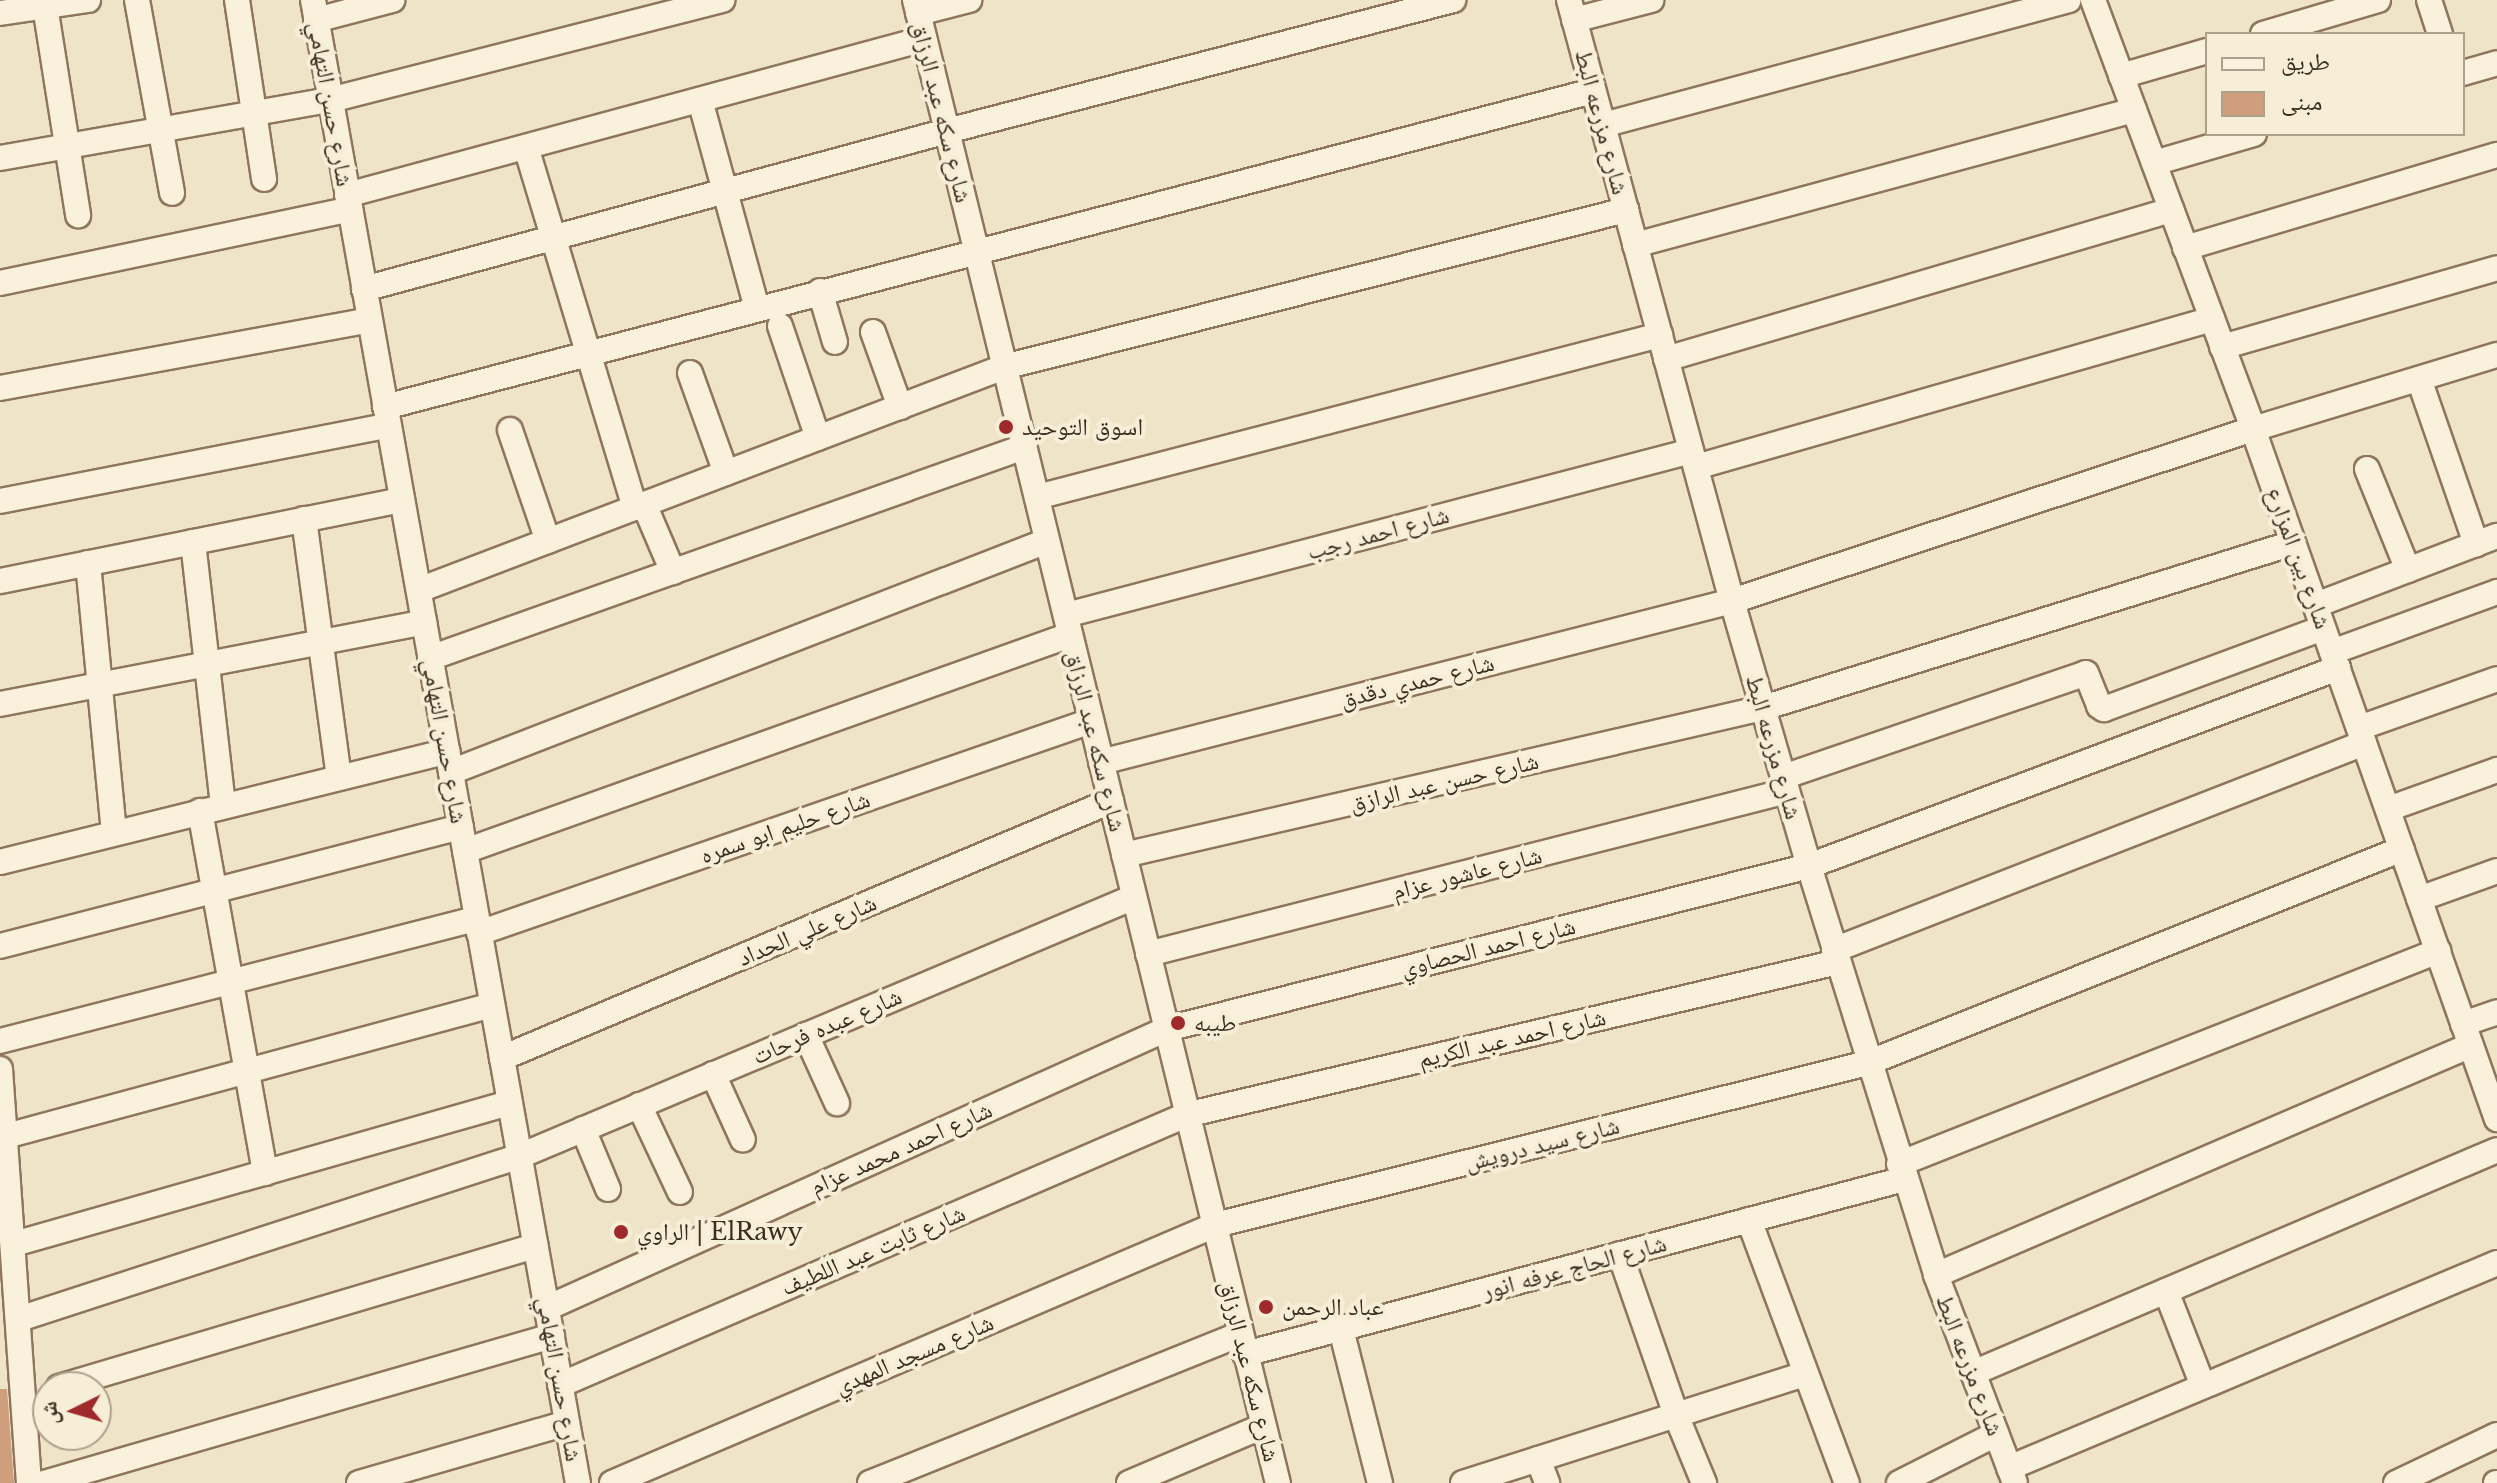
<!DOCTYPE html>
<html>
<head>
<meta charset="utf-8">
<style>
  body { margin:0 }
  #map { position:relative; width:2497px; height:1483px; overflow:hidden; background:#f0e4c8; font-family:"Libre Baskerville","Noto Naskh Arabic",serif }
  div>[style] { position:absolute }
  .building>* { inset:0; background:#cf9f7d }
  .roads { filter:drop-shadow(2px 0 #8d765c) drop-shadow(-2px 0 #8d765c) drop-shadow(0 2px #8d765c) drop-shadow(0 -2px #8d765c) }
  .minor>* { height:24px; margin:-12px; padding:0 12px; transform-origin:12px; border-radius:12px; background:#faf1dc }
  .dots>* { width:22px; height:22px; translate:-50% -50%; box-sizing:border-box; border:4px solid #f7eed8; border-radius:50% }
  span { translate:-50% -50%; white-space:nowrap; text-align:center; line-height:1.15; -webkit-text-stroke:8px #f7eed8; paint-order:stroke }
  .street-label { font-size:24px; color:#3d2e20 }
  .poi-label { font-size:24px; color:#3d2e20 }
  .left { translate:0 -50%; text-align:left }
  .legend { position:absolute; left:2205px; top:32px; width:260px; height:104px; box-sizing:border-box; background:#f7eed8; border:2px solid #ada18e; margin:0; padding:10px 14px; list-style:none; font-size:24px; color:#3d2e20 }
  .legend li { display:flex; align-items:center; gap:16px; height:40px }
  .legend b { width:40px; border:2px solid #ada18e }
  .north { position:absolute; left:32px; top:1371px; width:80px; height:80px; box-sizing:border-box; background:#f7eed8; border:2px solid #ada18e; border-radius:50%; rotate:265deg; font-size:22px; font-weight:700; line-height:32px; text-align:center; color:#3d2e20 }
  .north::after { content:''; display:block; margin:auto; width:28px; height:36px; background:#9e2a2b; clip-path:polygon(50% 0,100% 100%,50% 72%,0 100%) }
</style>
</head>
<body>
<div id="map">
  <div class="building">
    <i style="clip-path:polygon(0 1389px,7px 1389px,14px 1483px,0 1483px)"></i>
  </div>
  <div class="roads">
    <div class="minor">
      <i style="left:137px;top:0;width:196px;rotate:79.7deg"></i>
      <i style="left:237px;top:0;width:181px;rotate:81.4deg"></i>
      <i style="left:313px;top:0;width:1506px;rotate:79.87deg"></i>
      <i style="left:915px;top:0;width:1527px;rotate:76.25deg"></i>
      <i style="left:1569px;top:0;width:623px;rotate:74.83deg"></i>
      <i style="left:1732px;top:601px;width:276px;rotate:73.8deg"></i>
      <i style="left:1809px;top:866px;width:428px;rotate:72.7deg"></i>
      <i style="left:1936px;top:1275px;width:222px;rotate:69.2deg"></i>
      <i style="left:2093px;top:0;width:458px;rotate:69.5deg"></i>
      <i style="left:2253px;top:429px;width:732px;rotate:70.53deg"></i>
      <i style="left:2429px;top:0;width:36px;rotate:72deg"></i>
      <i style="left:45px;top:6px;width:212px;rotate:81deg"></i>
      <i style="left:0;top:13px;width:89px;rotate:-8.4deg"></i>
      <i style="left:918px;top:13px;width:53px;rotate:-14.3deg"></i>
      <i style="left:316px;top:20px;width:79px;rotate:-14.7deg"></i>
      <i style="left:1574px;top:20px;width:80px;rotate:-14.6deg"></i>
      <i style="left:2263px;top:34px;width:120px;rotate:-16.5deg"></i>
      <i style="left:2463px;top:73px;width:35px;rotate:-16deg"></i>
      <i style="left:2121px;top:76px;width:90px;rotate:-16.2deg"></i>
      <i style="left:700px;top:100px;width:217px;rotate:74.7deg"></i>
      <i style="left:1603px;top:125px;width:482px;rotate:-15deg"></i>
      <i style="left:526px;top:147px;width:377px;rotate:73.2deg"></i>
      <i style="left:0;top:158px;width:335px;rotate:-10deg"></i>
      <i style="left:330px;top:100px;width:405px;rotate:-14.3deg"></i>
      <i style="left:2154px;top:163px;width:104px;rotate:-16.2deg"></i>
      <i style="left:347px;top:195px;width:598px;rotate:-15.13deg"></i>
      <i style="left:1635px;top:245px;width:517px;rotate:-15.14deg"></i>
      <i style="left:2185px;top:248px;width:326px;rotate:-16.6deg"></i>
      <i style="left:0;top:283px;width:358px;rotate:-11.9deg"></i>
      <i style="left:364px;top:289px;width:604px;rotate:-15.16deg"></i>
      <i style="left:947px;top:131px;width:523px;rotate:-14.51deg"></i>
      <i style="left:820px;top:291px;width:53px;rotate:73.6deg"></i>
      <i style="left:780px;top:326px;width:118px;rotate:71.3deg"></i>
      <i style="left:873px;top:332px;width:80px;rotate:70.2deg"></i>
      <i style="left:2222px;top:347px;width:286px;rotate:-16deg"></i>
      <i style="left:1666px;top:359px;width:527px;rotate:-16.44deg"></i>
      <i style="left:690px;top:373px;width:106px;rotate:70.2deg"></i>
      <i style="left:2419px;top:379px;width:175px;rotate:70.9deg"></i>
      <i style="left:0;top:388px;width:376px;rotate:-10.4deg"></i>
      <i style="left:385px;top:407px;width:1249px;rotate:-14.66deg"></i>
      <i style="left:510px;top:430px;width:117px;rotate:71.1deg"></i>
      <i style="left:1696px;top:467px;width:537px;rotate:-16deg"></i>
      <i style="left:2367px;top:469px;width:109px;rotate:67.9deg"></i>
      <i style="left:1037px;top:497px;width:644px;rotate:-14.58deg"></i>
      <i style="left:0;top:501px;width:394px;rotate:-11deg"></i>
      <i style="left:644px;top:504px;width:74px;rotate:66.9deg"></i>
      <i style="left:304px;top:519px;width:260px;rotate:82.3deg"></i>
      <i style="left:193px;top:542px;width:265px;rotate:83.5deg"></i>
      <i style="left:88px;top:563px;width:271px;rotate:84.5deg"></i>
      <i style="left:0;top:581px;width:410px;rotate:-11.4deg"></i>
      <i style="left:419px;top:590px;width:626px;rotate:-20.87deg"></i>
      <i style="left:1004px;top:367px;width:642px;rotate:-14.17deg"></i>
      <i style="left:2316px;top:605px;width:194px;rotate:-20.9deg"></i>
      <i style="left:1066px;top:615px;width:646px;rotate:-14.7deg"></i>
      <i style="left:2332px;top:652px;width:176px;rotate:-20deg"></i>
      <i style="left:430px;top:658px;width:630px;rotate:-19.56deg"></i>
      <i style="left:0;top:704px;width:432px;rotate:-10.9deg"></i>
      <i style="left:2359px;top:728px;width:146px;rotate:-19.5deg"></i>
      <i style="left:1101px;top:762px;width:651px;rotate:-14.31deg"></i>
      <i style="left:1732px;top:601px;width:549px;rotate:-18.27deg"></i>
      <i style="left:2253px;top:429px;width:255px;rotate:-16.9deg"></i>
      <i style="left:451px;top:772px;width:639px;rotate:-21.19deg"></i>
      <i style="left:1783px;top:777px;width:320px;rotate:-18.9deg"></i>
      <i style="left:2086px;top:673px;width:35px;rotate:68deg"></i>
      <i style="left:2099px;top:706px;width:6px;rotate:31deg"></i>
      <i style="left:2104px;top:709px;width:233px;rotate:-20.3deg"></i>
      <i style="left:2388px;top:809px;width:116px;rotate:-19.7deg"></i>
      <i style="left:200px;top:811px;width:368px;rotate:79.8deg"></i>
      <i style="left:465px;top:851px;width:642px;rotate:-19.65deg"></i>
      <i style="left:1124px;top:855px;width:656px;rotate:-12.96deg"></i>
      <i style="left:1763px;top:708px;width:555px;rotate:-17.29deg"></i>
      <i style="left:0;top:862px;width:461px;rotate:-13.9deg"></i>
      <i style="left:2419px;top:899px;width:83px;rotate:-19.7deg"></i>
      <i style="left:479px;top:933px;width:648px;rotate:-19.11deg"></i>
      <i style="left:0;top:946px;width:476px;rotate:-14.5deg"></i>
      <i style="left:1834px;top:950px;width:569px;rotate:-21.33deg"></i>
      <i style="left:1148px;top:954px;width:659px;rotate:-14.31deg"></i>
      <i style="left:2463px;top:1024px;width:36px;rotate:-19deg"></i>
      <i style="left:806px;top:1035px;width:75px;rotate:65.5deg"></i>
      <i style="left:0;top:1041px;width:491px;rotate:-14.4deg"></i>
      <i style="left:502px;top:1058px;width:661px;rotate:-22.88deg"></i>
      <i style="left:0;top:1069px;width:415px;rotate:86deg"></i>
      <i style="left:713px;top:1074px;width:72px;rotate:65.6deg"></i>
      <i style="left:639px;top:1105px;width:96px;rotate:64.8deg"></i>
      <i style="left:583px;top:1129px;width:65px;rotate:67.4deg"></i>
      <i style="left:6px;top:1136px;width:503px;rotate:-15.09deg"></i>
      <i style="left:1899px;top:1164px;width:580px;rotate:-21.56deg"></i>
      <i style="left:1749px;top:1220px;width:281px;rotate:69.6deg"></i>
      <i style="left:14px;top:1244px;width:515px;rotate:-15.9deg"></i>
      <i style="left:1620px;top:1254px;width:170px;rotate:70.8deg"></i>
      <i style="left:1676px;top:1415px;width:74px;rotate:67.6deg"></i>
      <i style="left:1936px;top:1275px;width:582px;rotate:-23.26deg"></i>
      <i style="left:2166px;top:1291px;width:102px;rotate:68.7deg"></i>
      <i style="left:547px;top:1308px;width:680px;rotate:-24.23deg"></i>
      <i style="left:1167px;top:1029px;width:662px;rotate:-14.25deg"></i>
      <i style="left:1809px;top:866px;width:565px;rotate:-20.52deg"></i>
      <i style="left:19px;top:1319px;width:527px;rotate:-18.02deg"></i>
      <i style="left:520px;top:1156px;width:666px;rotate:-22.87deg"></i>
      <i style="left:1341px;top:1329px;width:159px;rotate:75.8deg"></i>
      <i style="left:1245px;top:1354px;width:682px;rotate:-14.87deg"></i>
      <i style="left:1973px;top:1373px;width:569px;rotate:-23.05deg"></i>
      <i style="left:560px;top:1385px;width:682px;rotate:-23.33deg"></i>
      <i style="left:1186px;top:1115px;width:670px;rotate:-13.21deg"></i>
      <i style="left:59px;top:1387px;width:497px;rotate:-16.5deg"></i>
      <i style="left:1538px;top:1459px;width:26px;rotate:69deg"></i>
      <i style="left:2009px;top:1468px;width:529px;rotate:-22.79deg"></i>
      <i style="left:44px;top:1483px;width:529px;rotate:-16.14deg"></i>
      <i style="left:359px;top:1483px;width:216px;rotate:-16.1deg"></i>
      <i style="left:612px;top:1483px;width:656px;rotate:-23.16deg"></i>
      <i style="left:1215px;top:1225px;width:673px;rotate:-13.93deg"></i>
      <i style="left:1868px;top:1063px;width:575px;rotate:-21.84deg"></i>
      <i style="left:870px;top:1483px;width:399px;rotate:-21.9deg"></i>
      <i style="left:1129px;top:1483px;width:146px;rotate:-23deg"></i>
      <i style="left:1463px;top:1483px;width:359px;rotate:-17.7deg"></i>
      <i style="left:1899px;top:1483px;width:109px;rotate:-26.8deg"></i>
      <i style="left:2396px;top:1483px;width:112px;rotate:-25.4deg"></i>
      <i style="left:2496px;top:1483px;width:1px"></i>
    </div>
  </div>
  <div class="dots">
    <i style="left:1006px;top:427px;background:#9e2a2b"></i>
    <i style="left:1178px;top:1023px;background:#9e2a2b"></i>
    <i style="left:621px;top:1232px;background:#9e2a2b"></i>
    <i style="left:1266px;top:1307px;background:#9e2a2b"></i>
  </div>
  <div class="street-label">
    <span style="left:331px;top:104px;rotate:80deg">شارع حسن التهامي</span>
    <span style="left:942px;top:112px;rotate:76deg">شارع سكه عبد الرزاق</span>
    <span style="left:1602px;top:122px;rotate:75deg">شارع مزرعه البط</span>
    <span style="left:1378px;top:533px;rotate:-15deg">شارع احمد رجب</span>
    <span style="left:2299px;top:558px;rotate:70deg">شارع بين المزارع</span>
    <span style="left:1417px;top:681px;rotate:-14deg">شارع حمدي دقدق</span>
    <span style="left:445px;top:741px;rotate:80deg">شارع حسن التهامي</span>
    <span style="left:1096px;top:741px;rotate:76deg">شارع سكه عبد الرزاق</span>
    <span style="left:1774px;top:747px;rotate:74deg">شارع مزرعه البط</span>
    <span style="left:1444px;top:782px;rotate:-13deg">شارع حسن عبد الرازق</span>
    <span style="left:785px;top:827px;rotate:-19deg">شارع حليم ابو سمره</span>
    <span style="left:1467px;top:873px;rotate:-14deg">شارع عاشور عزام</span>
    <span style="left:807px;top:930px;rotate:-23deg">شارع علي الحداد</span>
    <span style="left:1488px;top:947px;rotate:-14deg">شارع احمد الحصاوي</span>
    <span style="left:827px;top:1026px;rotate:-23deg">شارع عبده فرحات</span>
    <span style="left:1512px;top:1038px;rotate:-13deg">شارع احمد عبد الكريم</span>
    <span style="left:1542px;top:1144px;rotate:-14deg">شارع سيد درويش</span>
    <span style="left:901px;top:1148px;rotate:-24deg">شارع احمد محمد عزام</span>
    <span style="left:873px;top:1250px;rotate:-23deg">شارع ثابت عبد اللطيف</span>
    <span style="left:1574px;top:1267px;rotate:-15deg">شارع الحاج عرفه انور</span>
    <span style="left:914px;top:1354px;rotate:-23deg">شارع مسجد المهدي</span>
    <span style="left:1970px;top:1365px;rotate:69deg">شارع مزرعه البط</span>
    <span style="left:1250px;top:1371px;rotate:76deg">شارع سكه عبد الرزاق</span>
    <span style="left:560px;top:1379px;rotate:80deg">شارع حسن التهامي</span>
  </div>
  <div class="poi-label">
    <span class="left" style="left:1022px;top:427px">اسوق التوحيد</span>
    <span class="left" style="left:1194px;top:1023px">طيبه</span>
    <span class="left" style="left:637px;top:1232px">الراوي | ElRawy</span>
    <span class="left" style="left:1282px;top:1307px">عباد الرحمن</span>
  </div>
  <ul class="legend">
  <li><b style="height:10px;background:#faf1dc"></b>طريق</li>
  <li><b style="height:22px;background:#cf9f7d"></b>مبنى</li>
  </ul>
  <div class="north">ش</div>
</div>
</body>
</html>
